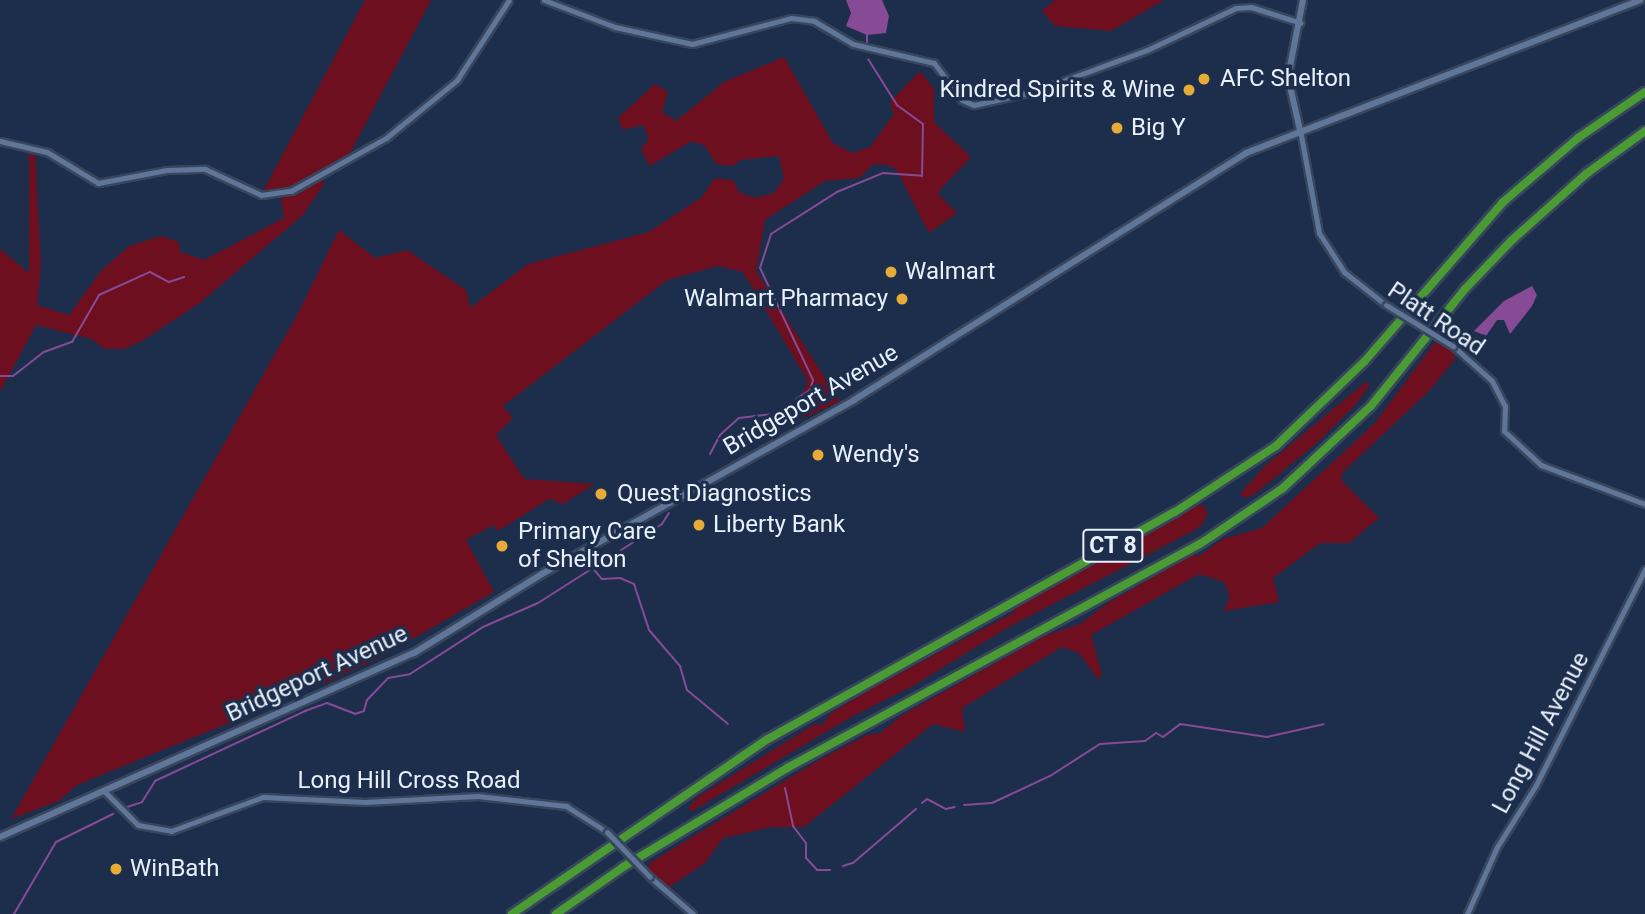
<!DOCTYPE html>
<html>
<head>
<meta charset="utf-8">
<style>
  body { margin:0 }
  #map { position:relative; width:1645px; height:914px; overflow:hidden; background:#1c2e4c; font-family:Roboto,sans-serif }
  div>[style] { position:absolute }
  .green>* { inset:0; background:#6d0f1e }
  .water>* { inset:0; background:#874b96 }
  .stream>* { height:2px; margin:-1px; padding:0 1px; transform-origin:1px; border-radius:1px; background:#874b96 }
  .roads { filter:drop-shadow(2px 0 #37465d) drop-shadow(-2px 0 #37465d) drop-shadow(0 2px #37465d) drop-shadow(0 -2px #37465d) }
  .tertiary>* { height:5px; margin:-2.5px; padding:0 2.5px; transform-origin:2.5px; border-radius:2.5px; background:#607699 }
  .secondary>* { height:6px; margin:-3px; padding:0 3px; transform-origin:3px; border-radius:3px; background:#607699 }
  .motorway>* { height:8px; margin:-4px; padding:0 4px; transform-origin:4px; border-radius:4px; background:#4a9b33 }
  .bridges { filter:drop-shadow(2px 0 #37465d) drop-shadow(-2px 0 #37465d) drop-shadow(0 2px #37465d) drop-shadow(0 -2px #37465d) }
  .tertiary-bridge>* { height:5px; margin:-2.5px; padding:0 2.5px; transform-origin:2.5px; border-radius:2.5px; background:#607699 }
  .dots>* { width:19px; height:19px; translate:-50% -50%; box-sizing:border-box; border:4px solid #1c2e4c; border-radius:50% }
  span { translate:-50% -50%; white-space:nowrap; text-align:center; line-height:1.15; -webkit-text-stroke:7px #1c2e4c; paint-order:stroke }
  .shield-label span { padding:2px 5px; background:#1c2e4c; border:2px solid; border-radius:5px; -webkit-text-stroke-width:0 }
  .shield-label { font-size:23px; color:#e8f0fb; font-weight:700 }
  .poi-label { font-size:24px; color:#e8f0fb }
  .left { translate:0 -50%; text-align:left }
  .right { translate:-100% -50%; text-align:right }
  .street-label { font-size:24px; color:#e8f0fb }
</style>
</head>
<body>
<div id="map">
  <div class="green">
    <i style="clip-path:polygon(365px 0,431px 0,348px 157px,297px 185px,261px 195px)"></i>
    <i style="clip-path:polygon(1055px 0,1164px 0,1111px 31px,1055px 26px,1042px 11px)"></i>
    <i style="clip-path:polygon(784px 57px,833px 143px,852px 153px,870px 147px,894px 114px,890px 102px,920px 71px,934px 89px,934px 122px,971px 157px,937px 193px,957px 213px,929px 233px,896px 169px,887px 165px,874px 164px,859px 178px,825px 181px,765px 220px,756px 271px,840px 401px,806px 417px,796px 409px,808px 381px,743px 272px,718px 266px,667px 280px,503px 406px,513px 418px,496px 435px,524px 479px,594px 484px,563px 504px,549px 499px,498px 531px,493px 525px,466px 540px,494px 592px,390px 652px,328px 682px,273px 698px,256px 712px,77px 785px,59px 801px,11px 819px,296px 317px,339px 230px,375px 258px,407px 250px,466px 290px,470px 308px,528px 264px,649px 232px,702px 197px,715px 178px,733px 180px,740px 193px,756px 198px,774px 193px,784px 179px,779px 156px,741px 160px,732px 166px,716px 164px,705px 146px,692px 141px,649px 166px,641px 149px,649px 139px,643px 125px,623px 130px,618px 118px,655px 84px,668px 92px,662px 112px,676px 121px,724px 82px)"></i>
    <i style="clip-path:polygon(29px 149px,35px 151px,41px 266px,37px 305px,69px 315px,101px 271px,129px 246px,161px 236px,179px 242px,180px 252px,204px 260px,284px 218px,280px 193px,295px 192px,323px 179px,324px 184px,303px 215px,201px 302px,142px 341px,124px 349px,105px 349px,91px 339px,36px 325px,0 392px,0 249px,29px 273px)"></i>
    <i style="clip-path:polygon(1436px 341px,1454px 353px,1455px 359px,1430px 390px,1343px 472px,1341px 480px,1379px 518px,1349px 543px,1320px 543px,1273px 578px,1279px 602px,1223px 611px,1230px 597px,1224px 582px,1199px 574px,1091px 635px,1102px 674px,1098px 679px,1079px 653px,1062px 647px,962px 708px,965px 732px,933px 724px,804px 827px,772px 827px,723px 838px,705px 863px,668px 888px,648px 869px,651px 862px,819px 760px,867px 735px,880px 733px,904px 714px,1044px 636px,1080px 624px,1108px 603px,1193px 554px,1199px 556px,1223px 539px,1262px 528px,1374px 424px)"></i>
    <i style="clip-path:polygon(1367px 381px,1369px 386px,1357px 403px,1319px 441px,1256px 493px,1246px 498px,1240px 494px,1266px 465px)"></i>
    <i style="clip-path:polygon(1196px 506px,1203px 505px,1208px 512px,1202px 525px,1193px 531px,1007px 628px,911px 687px,853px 716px,692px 811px,688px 809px,696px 798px,815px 724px,822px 725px,831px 713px,876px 686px,1013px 613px,1016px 607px)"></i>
  </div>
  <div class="water">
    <i style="clip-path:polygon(846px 0,882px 0,889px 16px,886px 33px,867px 35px,846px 26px,851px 13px)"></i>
    <i style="clip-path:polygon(1532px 286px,1537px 295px,1532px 306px,1510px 334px,1504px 320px,1497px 320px,1486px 336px,1474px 331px,1504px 301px)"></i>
  </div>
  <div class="stream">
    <i style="left:867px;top:33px;width:10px;rotate:90deg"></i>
    <i style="left:0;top:376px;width:13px"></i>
    <i style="left:13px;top:376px;width:39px;rotate:-38deg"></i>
    <i style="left:44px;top:352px;width:30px;rotate:-20deg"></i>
    <i style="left:72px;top:342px;width:54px;rotate:-60.1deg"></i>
    <i style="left:99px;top:295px;width:56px;rotate:-24.3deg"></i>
    <i style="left:150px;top:272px;width:21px;rotate:28deg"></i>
    <i style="left:169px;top:282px;width:16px;rotate:-18deg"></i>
    <i style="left:796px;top:399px;width:17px;rotate:-33deg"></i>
    <i style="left:810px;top:390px;width:10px;rotate:-73deg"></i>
    <i style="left:813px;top:380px;width:124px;rotate:-115.3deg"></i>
    <i style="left:760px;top:268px;width:36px;rotate:-72deg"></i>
    <i style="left:771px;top:234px;width:78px;rotate:-32.5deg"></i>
    <i style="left:837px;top:192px;width:50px;rotate:-22.4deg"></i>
    <i style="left:883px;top:173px;width:39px;rotate:4deg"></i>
    <i style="left:922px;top:176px;width:52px;rotate:-88.9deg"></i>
    <i style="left:923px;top:124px;width:32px;rotate:-144deg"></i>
    <i style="left:897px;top:105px;width:54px;rotate:-122.2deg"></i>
    <i style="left:710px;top:454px;width:21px;rotate:-62deg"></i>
    <i style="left:720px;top:435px;width:25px;rotate:-42deg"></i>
    <i style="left:739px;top:418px;width:38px;rotate:-7deg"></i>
    <i style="left:591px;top:566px;width:17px;rotate:50deg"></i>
    <i style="left:602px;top:579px;width:18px;rotate:-3deg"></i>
    <i style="left:620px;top:578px;width:15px;rotate:23deg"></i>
    <i style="left:634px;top:584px;width:48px;rotate:71.9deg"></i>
    <i style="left:649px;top:630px;width:48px;rotate:49.3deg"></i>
    <i style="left:680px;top:666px;width:25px;rotate:74deg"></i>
    <i style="left:687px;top:690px;width:53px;rotate:39.7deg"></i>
    <i style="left:785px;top:788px;width:39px;rotate:78deg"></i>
    <i style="left:793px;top:826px;width:21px;rotate:53deg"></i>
    <i style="left:806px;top:843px;width:15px;rotate:90deg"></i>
    <i style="left:806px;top:858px;width:16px;rotate:47deg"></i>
    <i style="left:817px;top:870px;width:13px"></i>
    <i style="left:922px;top:803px;width:6px;rotate:-39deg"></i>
    <i style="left:927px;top:799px;width:21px;rotate:28deg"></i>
    <i style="left:946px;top:809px;width:9px;rotate:-13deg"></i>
    <i style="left:964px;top:805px;width:28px;rotate:-4deg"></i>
    <i style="left:992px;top:803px;width:64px;rotate:-25deg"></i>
    <i style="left:1050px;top:776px;width:59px;rotate:-32.6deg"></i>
    <i style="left:1100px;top:744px;width:45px;rotate:-3.8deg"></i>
    <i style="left:1145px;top:741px;width:14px;rotate:-36deg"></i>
    <i style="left:1156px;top:733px;width:8px;rotate:30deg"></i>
    <i style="left:1163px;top:737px;width:21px;rotate:-37deg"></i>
    <i style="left:1180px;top:724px;width:88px;rotate:8.5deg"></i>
    <i style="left:1267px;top:737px;width:58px;rotate:-12.8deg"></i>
    <i style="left:124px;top:808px;width:19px;rotate:-18deg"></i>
    <i style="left:142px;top:802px;width:25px;rotate:-58deg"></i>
    <i style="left:155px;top:781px;width:166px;rotate:-25deg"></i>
    <i style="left:305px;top:711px;width:23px;rotate:-20deg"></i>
    <i style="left:327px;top:703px;width:30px;rotate:21deg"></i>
    <i style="left:355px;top:714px;width:9px;rotate:-18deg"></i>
    <i style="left:364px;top:711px;width:11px;rotate:-75deg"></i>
    <i style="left:367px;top:700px;width:30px;rotate:-46deg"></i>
    <i style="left:388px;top:678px;width:22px;rotate:-10deg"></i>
    <i style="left:410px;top:674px;width:87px;rotate:-32.8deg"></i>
    <i style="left:483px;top:627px;width:60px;rotate:-23.6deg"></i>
    <i style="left:538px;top:603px;width:147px;rotate:-32.5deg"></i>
    <i style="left:662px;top:524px;width:13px;rotate:-58deg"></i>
    <i style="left:843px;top:866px;width:10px;rotate:-17deg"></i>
    <i style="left:853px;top:863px;width:83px;rotate:-40.6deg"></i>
    <i style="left:14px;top:914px;width:83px;rotate:-59.7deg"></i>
    <i style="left:56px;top:842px;width:64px;rotate:-26.2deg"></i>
  </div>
  <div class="roads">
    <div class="tertiary">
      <i style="left:544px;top:0;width:76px;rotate:20.8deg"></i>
      <i style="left:615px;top:27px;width:79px;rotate:12.4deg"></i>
      <i style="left:692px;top:44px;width:102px;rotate:-14.7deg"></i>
      <i style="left:791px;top:18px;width:23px;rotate:7deg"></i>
      <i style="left:814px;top:21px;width:45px;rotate:30.5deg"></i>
      <i style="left:853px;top:44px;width:83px;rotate:13.2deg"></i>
      <i style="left:934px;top:63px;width:46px;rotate:52.9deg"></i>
      <i style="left:962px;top:100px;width:13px;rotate:23deg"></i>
      <i style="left:974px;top:105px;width:60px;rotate:-12.4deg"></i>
      <i style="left:1033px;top:92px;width:121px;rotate:-20.2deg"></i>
      <i style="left:1147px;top:50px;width:98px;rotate:-25.3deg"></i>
      <i style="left:1236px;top:8px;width:15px;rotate:-4deg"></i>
      <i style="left:1251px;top:7px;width:52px;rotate:17.7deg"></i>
      <i style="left:1300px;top:130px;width:105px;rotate:79.5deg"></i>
      <i style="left:1319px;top:233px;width:46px;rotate:57.3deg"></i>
      <i style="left:1344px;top:272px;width:53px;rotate:38.2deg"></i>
      <i style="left:0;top:141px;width:48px;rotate:13.2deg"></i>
      <i style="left:47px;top:152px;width:60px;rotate:31.3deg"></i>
      <i style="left:98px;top:183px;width:70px;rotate:-10.7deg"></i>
      <i style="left:167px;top:170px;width:38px;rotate:-2deg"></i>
      <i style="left:205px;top:169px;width:62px;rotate:24.9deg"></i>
      <i style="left:261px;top:195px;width:30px;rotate:-8deg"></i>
      <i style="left:291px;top:191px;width:109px;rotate:-29.2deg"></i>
      <i style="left:386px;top:138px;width:92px;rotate:-39.2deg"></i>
      <i style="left:457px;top:80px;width:95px;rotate:-57deg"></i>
      <i style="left:1453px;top:346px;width:52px;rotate:41.9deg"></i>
      <i style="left:1492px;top:381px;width:28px;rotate:63deg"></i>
      <i style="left:1505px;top:406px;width:25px;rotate:92deg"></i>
      <i style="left:1504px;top:431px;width:50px;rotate:42.6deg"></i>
      <i style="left:1541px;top:465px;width:111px;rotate:20.6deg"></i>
      <i style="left:104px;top:791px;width:48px;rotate:45deg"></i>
      <i style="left:138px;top:825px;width:34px;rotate:10deg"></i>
      <i style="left:171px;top:831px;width:98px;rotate:-20.3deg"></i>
      <i style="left:263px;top:797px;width:102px;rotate:2.8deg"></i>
      <i style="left:365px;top:802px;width:113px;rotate:-3deg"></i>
      <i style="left:478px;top:796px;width:89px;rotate:6.5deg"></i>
      <i style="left:566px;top:806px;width:49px;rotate:32.4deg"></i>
      <i style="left:650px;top:877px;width:57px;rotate:40.7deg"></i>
      <i style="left:1467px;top:914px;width:73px;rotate:-65.9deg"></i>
      <i style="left:1497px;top:847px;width:73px;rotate:-57.8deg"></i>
      <i style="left:1536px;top:785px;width:242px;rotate:-63.2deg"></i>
    </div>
    <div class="secondary">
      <i style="left:1300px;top:130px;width:54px;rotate:-102.8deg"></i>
      <i style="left:1288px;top:77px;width:78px;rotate:-79deg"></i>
      <i style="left:0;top:837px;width:453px;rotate:-24deg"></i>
      <i style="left:414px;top:653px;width:150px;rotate:-31.7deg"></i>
      <i style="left:542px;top:574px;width:357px;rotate:-29.1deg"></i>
      <i style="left:854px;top:400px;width:463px;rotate:-32.2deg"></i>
      <i style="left:1246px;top:153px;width:423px;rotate:-21.2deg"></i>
    </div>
    <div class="motorway">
      <i style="left:512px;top:914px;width:310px;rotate:-34.4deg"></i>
      <i style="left:768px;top:739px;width:466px;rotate:-29.2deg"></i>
      <i style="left:1175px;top:512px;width:121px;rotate:-33.2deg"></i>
      <i style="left:1276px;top:446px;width:122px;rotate:-43.7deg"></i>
      <i style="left:1364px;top:362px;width:211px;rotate:-49deg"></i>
      <i style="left:1502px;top:203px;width:100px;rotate:-40.5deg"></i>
      <i style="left:1578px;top:138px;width:81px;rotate:-34.5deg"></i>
      <i style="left:556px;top:914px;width:82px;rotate:-35deg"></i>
      <i style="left:623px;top:867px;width:192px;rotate:-31.1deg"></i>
      <i style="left:787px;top:768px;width:470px;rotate:-28.5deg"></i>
      <i style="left:1200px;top:544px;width:100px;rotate:-34deg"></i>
      <i style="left:1283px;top:488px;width:120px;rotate:-43deg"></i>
      <i style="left:1371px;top:406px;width:150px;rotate:-51.2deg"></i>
      <i style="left:1465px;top:289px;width:66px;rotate:-46.2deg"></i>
      <i style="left:1511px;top:241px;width:101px;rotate:-41.8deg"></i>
      <i style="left:1586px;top:174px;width:73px;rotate:-36.1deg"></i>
    </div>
  </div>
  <div class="bridges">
    <div class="tertiary-bridge">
      <i style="left:1386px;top:305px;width:79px;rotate:31.5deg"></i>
      <i style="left:607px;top:832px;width:62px;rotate:46.3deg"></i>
    </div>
  </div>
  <div class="dots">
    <i style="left:1204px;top:79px;background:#e8ab37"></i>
    <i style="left:1189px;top:90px;background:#e8ab37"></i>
    <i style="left:1117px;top:128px;background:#e8ab37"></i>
    <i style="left:891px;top:272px;background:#e8ab37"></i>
    <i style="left:902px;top:299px;background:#e8ab37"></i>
    <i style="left:818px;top:455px;background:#e8ab37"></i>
    <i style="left:601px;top:494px;background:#e8ab37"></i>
    <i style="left:699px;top:525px;background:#e8ab37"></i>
    <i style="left:502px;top:546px;background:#e8ab37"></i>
    <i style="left:116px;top:869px;background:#e8ab37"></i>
  </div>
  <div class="shield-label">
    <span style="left:1113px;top:546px">CT 8</span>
  </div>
  <div class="poi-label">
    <span class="left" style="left:1220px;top:79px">AFC Shelton</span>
    <span class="right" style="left:1175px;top:90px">Kindred Spirits &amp; Wine</span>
    <span class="left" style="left:1131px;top:128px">Big Y</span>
    <span class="left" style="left:905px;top:272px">Walmart</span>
    <span class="right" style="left:888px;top:299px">Walmart Pharmacy</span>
    <span class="left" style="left:832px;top:455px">Wendy's</span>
    <span class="left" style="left:617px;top:494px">Quest Diagnostics</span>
    <span class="left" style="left:713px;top:525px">Liberty Bank</span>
    <span class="left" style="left:518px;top:546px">Primary Care<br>of Shelton</span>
    <span class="left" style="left:130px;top:869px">WinBath</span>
  </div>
  <div class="street-label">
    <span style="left:1436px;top:319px;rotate:34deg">Platt Road</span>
    <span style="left:811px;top:400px;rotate:-30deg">Bridgeport Avenue</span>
    <span style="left:317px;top:674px;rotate:-25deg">Bridgeport Avenue</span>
    <span style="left:1541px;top:733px;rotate:-62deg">Long Hill Avenue</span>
    <span style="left:409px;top:781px">Long Hill Cross Road</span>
  </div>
</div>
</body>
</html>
